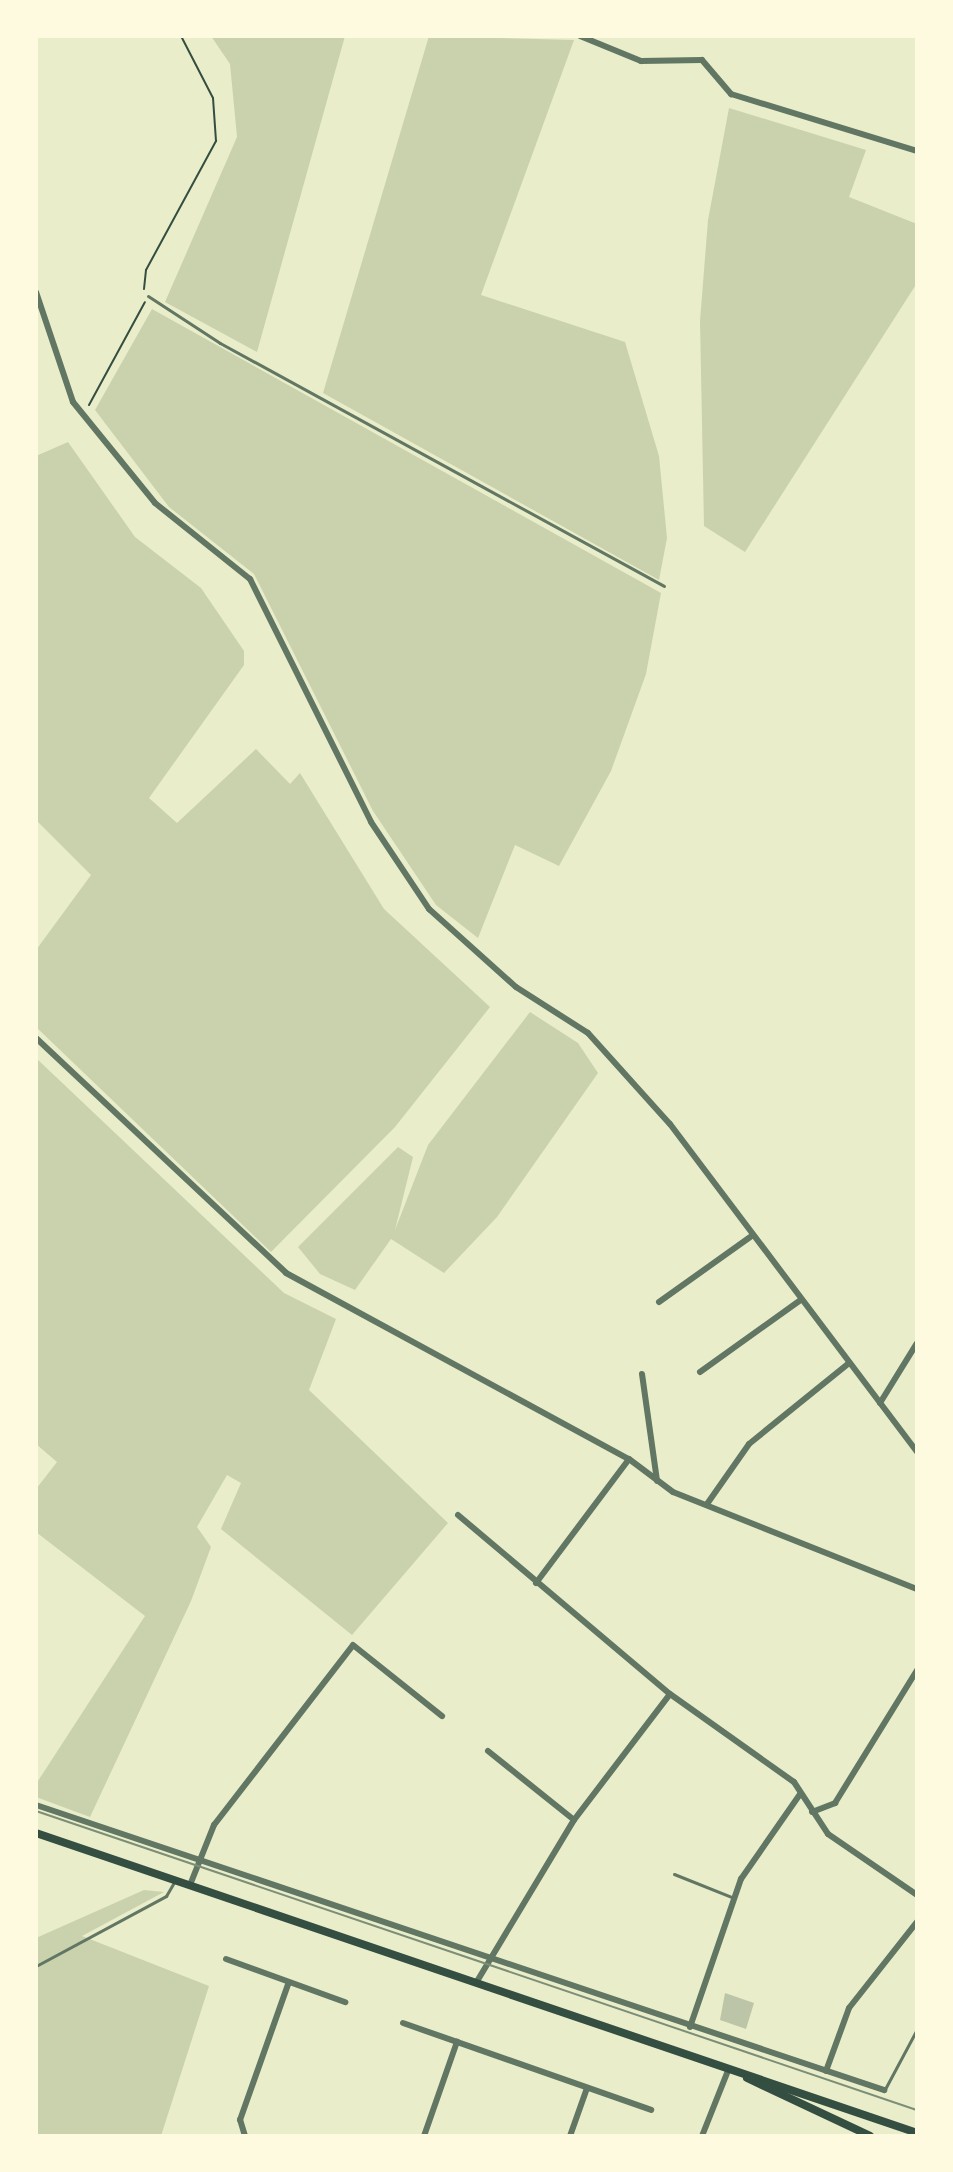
<!DOCTYPE html>
<html>
<head>
<meta charset="utf-8">
<style>
  body { margin:0 }
  #map { position:relative; width:953px; height:2172px; overflow:hidden; background:#e9edc9; font-family:Ubuntu,sans-serif }
  div>[style] { position:absolute }
  .green>* { inset:0; background:#cad2ad }
  .building>* { inset:0; background:#bcc5a7 }
  .path>* { height:2px; margin:-1px; padding:0 1px; transform-origin:1px; border-radius:1px; background:#344e41 }
  .service>* { height:3px; margin:-1.5px; padding:0 1.5px; transform-origin:1.5px; border-radius:1.5px; background:#617663 }
  .minor>* { height:6px; margin:-3px; padding:0 3px; transform-origin:3px; border-radius:3px; background:#617663 }
  .secondary>* { height:8px; margin:-4px; padding:0 4px; transform-origin:4px; border-radius:4px; background:#344e41 }
  .tram>* { height:2px; margin:-1px; padding:0 1px; transform-origin:1px; border-radius:1px; background:#7c8e77 }
  span { translate:-50% -50%; white-space:nowrap; text-align:center; line-height:1.15; -webkit-text-stroke:6px #fefae0; paint-order:stroke }
  .frame { position:absolute; inset:0; border:38px solid #fefae0; pointer-events:none }
</style>
</head>
<body>
<div id="map">
  <div class="green">
    <i style="clip-path:polygon(211px 36px,345px 36px,257px 352px,165px 302px,237px 137px,230px 64px)"></i>
    <i style="clip-path:polygon(429px 36px,574px 40px,481px 295px,625px 342px,659px 456px,667px 538px,659px 580px,323px 393px)"></i>
    <i style="clip-path:polygon(729px 108px,866px 150px,849px 197px,917px 224px,917px 283px,745px 552px,704px 526px,700px 321px,708px 220px)"></i>
    <i style="clip-path:polygon(152px 309px,661px 593px,646px 674px,611px 771px,559px 866px,515px 845px,478px 938px,436px 905px,373px 811px,254px 574px,169px 507px,95px 410px)"></i>
    <i style="clip-path:polygon(68px 442px,135px 537px,201px 588px,244px 651px,244px 665px,149px 798px,177px 823px,256px 749px,290px 784px,300px 773px,384px 909px,490px 1007px,395px 1127px,271px 1252px,36px 1027px,36px 950px,91px 875px,36px 820px,36px 456px)"></i>
    <i style="clip-path:polygon(530px 1012px,578px 1043px,598px 1073px,497px 1217px,444px 1273px,391px 1239px,355px 1290px,320px 1274px,298px 1247px,398px 1147px,413px 1157px,395px 1230px,428px 1145px)"></i>
    <i style="clip-path:polygon(36px 1058px,284px 1293px,336px 1319px,309px 1390px,448px 1523px,352px 1635px,221px 1529px,241px 1483px,227px 1475px,197px 1527px,211px 1547px,191px 1601px,90px 1817px,36px 1797px,36px 1784px,145px 1616px,36px 1532px,36px 1489px,57px 1462px,36px 1444px)"></i>
    <i style="clip-path:polygon(144px 1890px,164px 1892px,82px 1936px,209px 1986px,161px 2136px,36px 2136px,36px 1938px)"></i>
  </div>
  <div class="building">
    <i style="clip-path:polygon(725px 1993px,754px 2003px,746px 2029px,720px 2020px)"></i>
  </div>
  <div class="path">
    <i style="left:144px;top:289px;width:19px;rotate:-84deg"></i>
    <i style="left:146px;top:270px;width:147px;rotate:-61.5deg"></i>
    <i style="left:216px;top:141px;width:43px;rotate:-94deg"></i>
    <i style="left:213px;top:98px;width:70px;rotate:-117.3deg"></i>
    <i style="left:89px;top:405px;width:117px;rotate:-61.5deg"></i>
  </div>
  <div class="service">
    <i style="left:148px;top:296px;width:86px;rotate:33.1deg"></i>
    <i style="left:220px;top:343px;width:506px;rotate:28.69deg"></i>
    <i style="left:674px;top:1874px;width:65px;rotate:21.8deg"></i>
    <i style="left:36px;top:1966px;width:148px;rotate:-28.3deg"></i>
    <i style="left:166px;top:1896px;width:16px;rotate:-60deg"></i>
    <i style="left:885px;top:2089px;width:68px;rotate:-61.9deg"></i>
  </div>
  <div class="minor">
    <i style="left:580px;top:36px;width:66px;rotate:22.3deg"></i>
    <i style="left:641px;top:61px;width:61px;rotate:-0.9deg"></i>
    <i style="left:702px;top:60px;width:45px;rotate:49.5deg"></i>
    <i style="left:731px;top:94px;width:195px;rotate:17deg"></i>
    <i style="left:36px;top:292px;width:116px;rotate:71.4deg"></i>
    <i style="left:73px;top:402px;width:130px;rotate:50.9deg"></i>
    <i style="left:155px;top:503px;width:122px;rotate:38.7deg"></i>
    <i style="left:250px;top:579px;width:271px;rotate:63.5deg"></i>
    <i style="left:371px;top:822px;width:105px;rotate:56.3deg"></i>
    <i style="left:429px;top:909px;width:117px;rotate:41.9deg"></i>
    <i style="left:516px;top:987px;width:85px;rotate:32.6deg"></i>
    <i style="left:588px;top:1033px;width:122px;rotate:48deg"></i>
    <i style="left:670px;top:1124px;width:411px;rotate:53deg"></i>
    <i style="left:36px;top:1038px;width:343px;rotate:43.2deg"></i>
    <i style="left:286px;top:1273px;width:390px;rotate:28.5deg"></i>
    <i style="left:629px;top:1459px;width:55px;rotate:36.9deg"></i>
    <i style="left:673px;top:1492px;width:263px;rotate:21.7deg"></i>
    <i style="left:659px;top:1302px;width:112px;rotate:-35.5deg"></i>
    <i style="left:700px;top:1372px;width:122px;rotate:-35.6deg"></i>
    <i style="left:642px;top:1374px;width:108px;rotate:82deg"></i>
    <i style="left:880px;top:1403px;width:70px;rotate:-58.3deg"></i>
    <i style="left:707px;top:1504px;width:73px;rotate:-55deg"></i>
    <i style="left:749px;top:1444px;width:129px;rotate:-39deg"></i>
    <i style="left:458px;top:1515px;width:277px;rotate:40.2deg"></i>
    <i style="left:670px;top:1694px;width:152px;rotate:35.4deg"></i>
    <i style="left:794px;top:1782px;width:62px;rotate:56.8deg"></i>
    <i style="left:828px;top:1834px;width:108px;rotate:34.4deg"></i>
    <i style="left:536px;top:1583px;width:155px;rotate:-53.1deg"></i>
    <i style="left:488px;top:1751px;width:110px;rotate:38.7deg"></i>
    <i style="left:36px;top:1805px;width:895px;rotate:18.58deg"></i>
    <i style="left:812px;top:1812px;width:25px;rotate:-21deg"></i>
    <i style="left:835px;top:1803px;width:156px;rotate:-58.3deg"></i>
    <i style="left:190px;top:1885px;width:65px;rotate:-68.2deg"></i>
    <i style="left:214px;top:1825px;width:227px;rotate:-52.3deg"></i>
    <i style="left:353px;top:1645px;width:114px;rotate:38.6deg"></i>
    <i style="left:226px;top:1959px;width:127px;rotate:19.9deg"></i>
    <i style="left:476px;top:1983px;width:190px;rotate:-59deg"></i>
    <i style="left:574px;top:1820px;width:158px;rotate:-52.7deg"></i>
    <i style="left:403px;top:2023px;width:263px;rotate:19.3deg"></i>
    <i style="left:690px;top:2027px;width:157px;rotate:-71deg"></i>
    <i style="left:741px;top:1879px;width:103px;rotate:-55.2deg"></i>
    <i style="left:826px;top:2071px;width:67px;rotate:-69.9deg"></i>
    <i style="left:849px;top:2008px;width:110px;rotate:-51.7deg"></i>
    <i style="left:245px;top:2136px;width:17px;rotate:-107deg"></i>
    <i style="left:240px;top:2120px;width:146px;rotate:-70.5deg"></i>
    <i style="left:424px;top:2136px;width:100px;rotate:-70.7deg"></i>
    <i style="left:570px;top:2136px;width:51px;rotate:-70.5deg"></i>
    <i style="left:702px;top:2136px;width:73px;rotate:-68.3deg"></i>
  </div>
  <div class="secondary">
    <i style="left:36px;top:1833px;width:931px;rotate:18.8deg"></i>
    <i style="left:747px;top:2078px;width:136px;rotate:25.2deg"></i>
  </div>
  <div class="tram">
    <i style="left:36px;top:1811px;width:930px;rotate:18.75deg"></i>
  </div>
  <div class="frame"></div>
</div>
</body>
</html>
